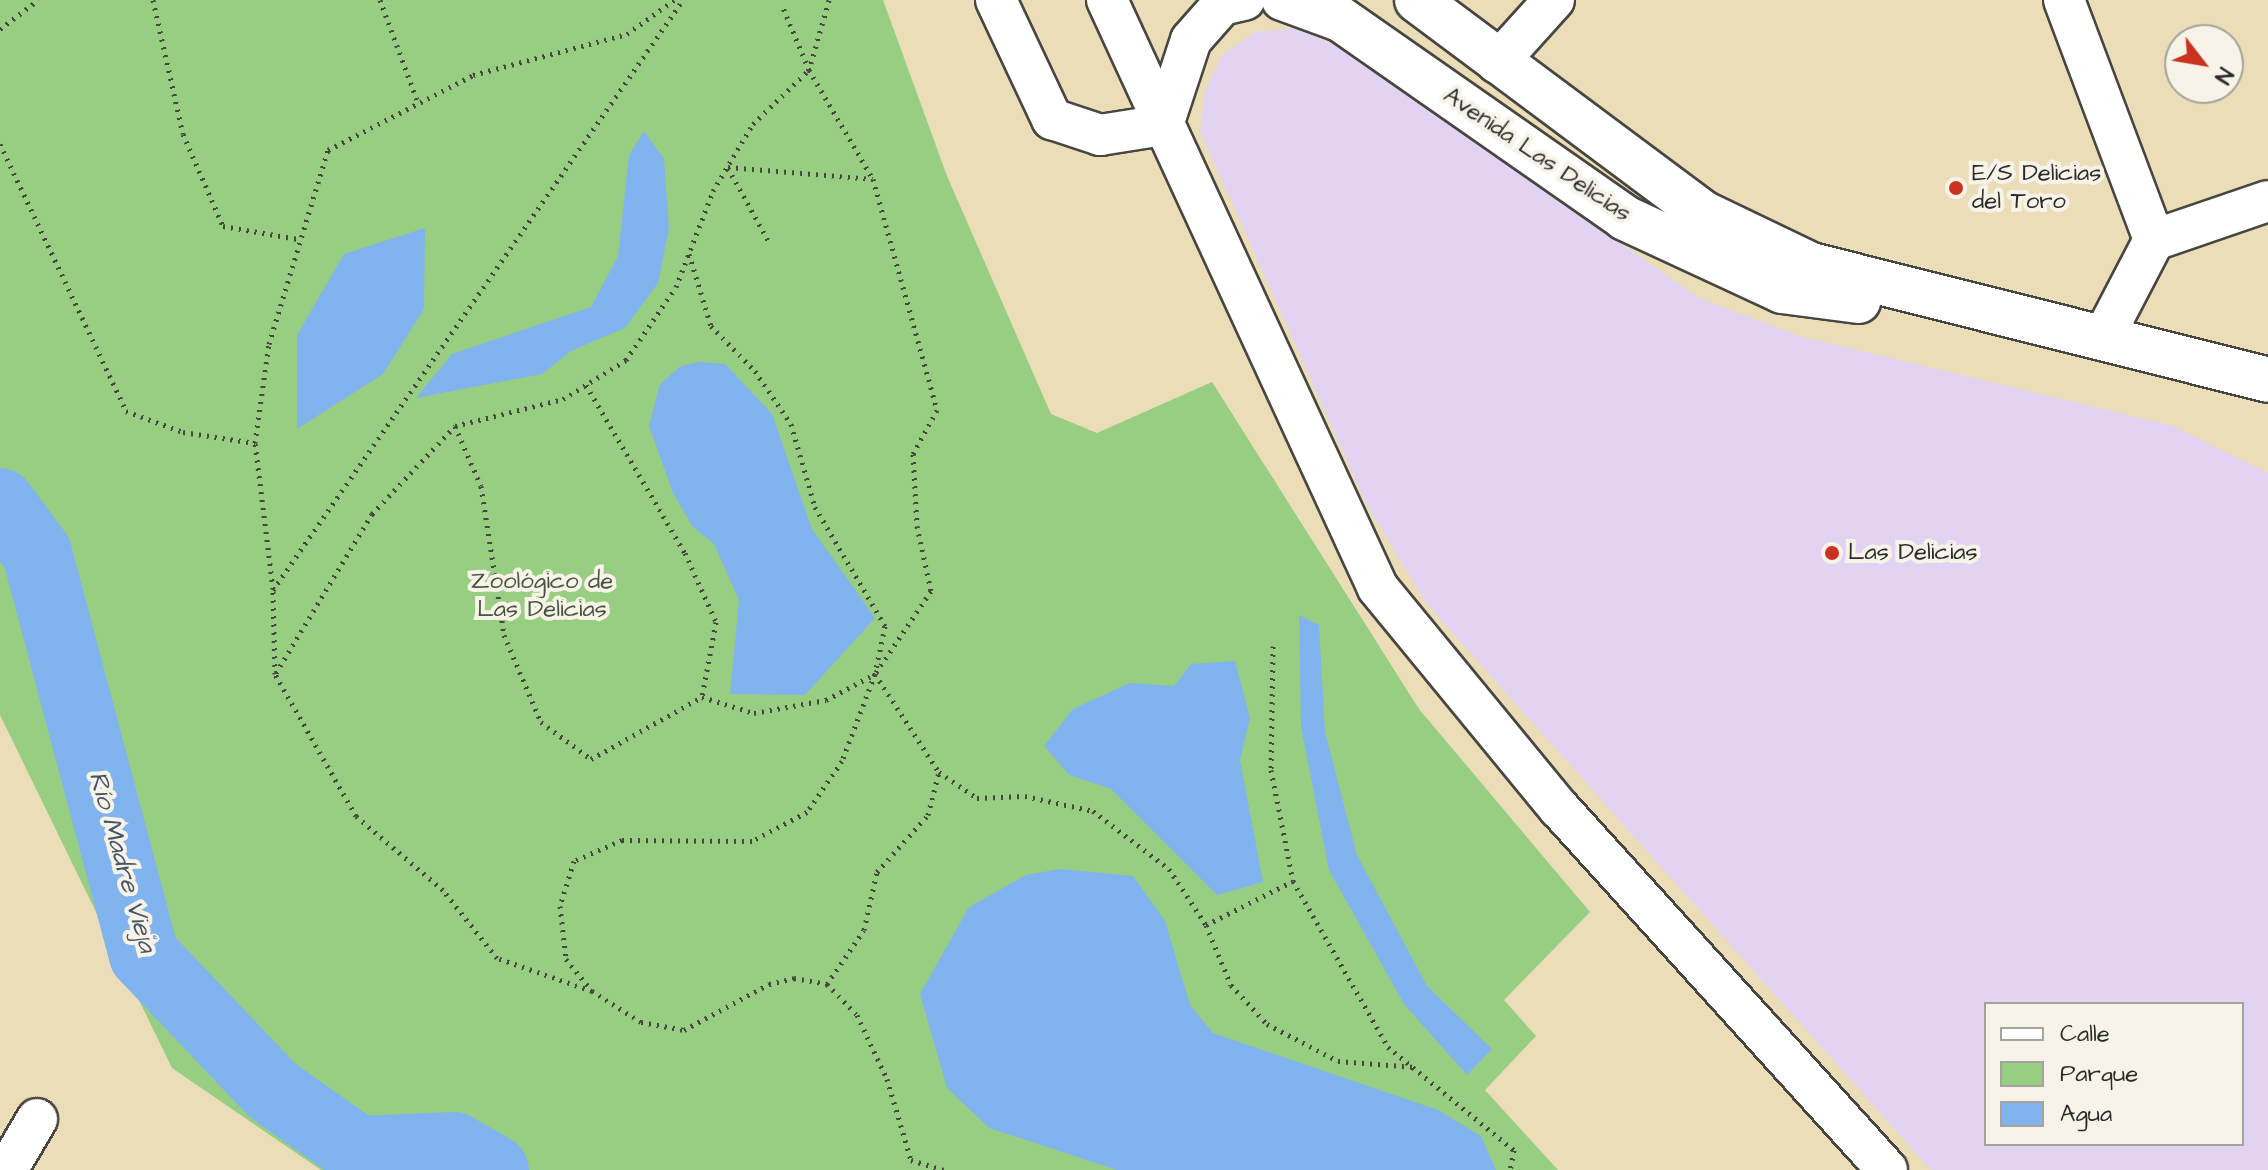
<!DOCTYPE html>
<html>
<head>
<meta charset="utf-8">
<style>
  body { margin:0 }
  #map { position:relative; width:2268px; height:1170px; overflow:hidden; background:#ecddb9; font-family:"Architects Daughter",sans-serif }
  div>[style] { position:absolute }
  .built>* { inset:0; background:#e3d3f2 }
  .green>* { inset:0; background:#97ce81 }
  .water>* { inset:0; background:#81b4ee }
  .river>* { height:70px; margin:-35px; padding:0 35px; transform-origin:35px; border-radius:35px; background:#81b4ee }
  .path>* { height:5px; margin-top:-2.5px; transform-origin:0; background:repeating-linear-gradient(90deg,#484640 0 2px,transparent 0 8px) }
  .roads { filter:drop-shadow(2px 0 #484640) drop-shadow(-2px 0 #484640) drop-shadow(0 2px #484640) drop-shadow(0 -2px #484640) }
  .minor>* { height:40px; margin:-20px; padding:0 20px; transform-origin:20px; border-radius:20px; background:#fff }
  .major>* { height:44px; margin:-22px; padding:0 22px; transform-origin:22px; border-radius:22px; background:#fff }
  .dots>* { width:22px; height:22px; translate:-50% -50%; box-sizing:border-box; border:4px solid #f7f3e8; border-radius:50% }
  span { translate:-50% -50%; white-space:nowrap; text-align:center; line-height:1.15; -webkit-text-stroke:8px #f7f3e8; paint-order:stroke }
  .street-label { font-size:24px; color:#2b2b2b }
  .poi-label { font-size:24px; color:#2b2b2b }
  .left { translate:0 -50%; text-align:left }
  .park-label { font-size:24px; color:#465440 }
  .water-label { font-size:26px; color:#455466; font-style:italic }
  .legend { position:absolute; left:1984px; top:1002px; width:260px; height:144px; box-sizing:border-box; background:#f7f3e8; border:2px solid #a5a39c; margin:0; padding:10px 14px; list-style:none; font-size:24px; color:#2b2b2b }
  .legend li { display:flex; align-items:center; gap:16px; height:40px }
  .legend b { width:40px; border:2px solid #a5a39c }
  .north { position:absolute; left:2164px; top:24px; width:80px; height:80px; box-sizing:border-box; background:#f7f3e8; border:2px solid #a5a39c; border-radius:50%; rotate:121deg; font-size:22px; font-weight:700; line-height:32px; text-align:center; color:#2b2b2b }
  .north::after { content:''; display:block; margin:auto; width:28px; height:36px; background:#c8321e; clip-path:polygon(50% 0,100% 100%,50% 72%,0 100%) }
</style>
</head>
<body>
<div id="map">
  <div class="built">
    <i style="clip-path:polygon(evenodd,1298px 28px,1345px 50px,1699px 298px,1799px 336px,2173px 426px,2268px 473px,2268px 1170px,1931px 1170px,1426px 603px,1366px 503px,1200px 131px,1205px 91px,1222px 55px,1256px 32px,1298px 28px,1986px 1004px,2242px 1004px,2242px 1144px,1986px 1144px,1986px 1004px)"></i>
  </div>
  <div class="green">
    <i style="clip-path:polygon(0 0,883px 0,947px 176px,1051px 414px,1097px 433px,1212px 382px,1419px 709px,1590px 912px,1504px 1000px,1536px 1036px,1485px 1090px,1558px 1170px,321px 1170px,172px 1068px,0 715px)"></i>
  </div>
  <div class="water">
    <i style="clip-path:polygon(644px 131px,664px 159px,669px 228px,658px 283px,625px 328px,571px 351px,542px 374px,416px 398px,452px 354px,591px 307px,618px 256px,629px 155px)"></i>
    <i style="clip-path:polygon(425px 228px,424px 309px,383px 374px,297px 429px,297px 335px,344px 254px)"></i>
    <i style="clip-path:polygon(698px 362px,725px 364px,772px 414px,812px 529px,875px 618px,805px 695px,730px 694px,739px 600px,714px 544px,692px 526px,673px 493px,649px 426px,660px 384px,681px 366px)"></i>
    <i style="clip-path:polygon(1299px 615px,1319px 625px,1325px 732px,1357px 855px,1427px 986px,1492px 1049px,1467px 1075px,1404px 1004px,1329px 870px,1301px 727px)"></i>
    <i style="clip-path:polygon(1235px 661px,1250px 718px,1240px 760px,1263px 882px,1217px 895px,1111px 789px,1069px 775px,1044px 746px,1073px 709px,1130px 683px,1174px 686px,1191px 664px)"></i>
    <i style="clip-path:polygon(1060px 869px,1133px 876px,1165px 921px,1190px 1005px,1213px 1033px,1438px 1110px,1481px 1136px,1496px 1170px,1117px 1170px,989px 1128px,947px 1088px,920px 994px,969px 907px,1026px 875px)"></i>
  </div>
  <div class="river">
    <i style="left:0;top:503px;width:62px;rotate:53.5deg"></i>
    <i style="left:37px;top:553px;width:416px;rotate:75.1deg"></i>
    <i style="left:144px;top:955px;width:186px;rotate:46.5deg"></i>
    <i style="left:272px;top:1090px;width:105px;rotate:35.3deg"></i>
    <i style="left:358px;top:1151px;width:96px;rotate:-2.4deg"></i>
    <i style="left:454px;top:1147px;width:46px;rotate:29.9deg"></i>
  </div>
  <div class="path">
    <i style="left:153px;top:0;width:137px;rotate:77.4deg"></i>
    <i style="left:183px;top:134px;width:100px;rotate:66.5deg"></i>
    <i style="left:223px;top:226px;width:76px;rotate:9.8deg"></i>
    <i style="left:380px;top:0;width:110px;rotate:69.7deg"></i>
    <i style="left:829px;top:0;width:73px;rotate:105.9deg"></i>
    <i style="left:809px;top:70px;width:126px;rotate:59.6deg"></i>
    <i style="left:873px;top:179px;width:240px;rotate:74.5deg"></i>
    <i style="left:937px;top:410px;width:50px;rotate:118.6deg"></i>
    <i style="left:913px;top:454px;width:72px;rotate:86.8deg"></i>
    <i style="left:917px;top:526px;width:66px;rotate:77.8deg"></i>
    <i style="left:931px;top:591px;width:100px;rotate:124deg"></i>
    <i style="left:875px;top:674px;width:93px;rotate:110.8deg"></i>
    <i style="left:842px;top:761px;width:62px;rotate:124.5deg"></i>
    <i style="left:807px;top:812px;width:62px;rotate:152.2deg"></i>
    <i style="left:752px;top:841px;width:130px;rotate:-179.6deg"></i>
    <i style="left:622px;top:840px;width:52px;rotate:156.4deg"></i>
    <i style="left:574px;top:861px;width:47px;rotate:107.3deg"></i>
    <i style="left:560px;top:906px;width:53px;rotate:83.5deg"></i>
    <i style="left:566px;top:959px;width:41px;rotate:50.9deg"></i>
    <i style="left:592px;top:991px;width:58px;rotate:32.3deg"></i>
    <i style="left:641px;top:1022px;width:44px;rotate:10.5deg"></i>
    <i style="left:684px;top:1030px;width:97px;rotate:-28.4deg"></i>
    <i style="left:769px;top:984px;width:26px;rotate:-13deg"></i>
    <i style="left:794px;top:978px;width:34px;rotate:10deg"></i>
    <i style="left:827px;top:984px;width:43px;rotate:45.9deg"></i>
    <i style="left:857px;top:1015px;width:71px;rotate:64.9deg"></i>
    <i style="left:887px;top:1079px;width:84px;rotate:73.5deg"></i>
    <i style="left:911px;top:1160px;width:34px;rotate:17deg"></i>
    <i style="left:0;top:29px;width:48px;rotate:-37.3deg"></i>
    <i style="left:0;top:144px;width:295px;rotate:64.7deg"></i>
    <i style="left:126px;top:411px;width:61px;rotate:20.2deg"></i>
    <i style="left:183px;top:432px;width:73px;rotate:8.7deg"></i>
    <i style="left:728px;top:167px;width:145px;rotate:4.7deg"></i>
    <i style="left:728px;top:168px;width:85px;rotate:61deg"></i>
    <i style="left:689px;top:254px;width:75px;rotate:73deg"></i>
    <i style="left:711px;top:326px;width:63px;rotate:45.6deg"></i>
    <i style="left:755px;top:371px;width:64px;rotate:55.8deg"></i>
    <i style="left:791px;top:424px;width:86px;rotate:73.9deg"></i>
    <i style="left:815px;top:507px;width:138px;rotate:59.5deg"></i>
    <i style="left:885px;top:626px;width:49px;rotate:101.8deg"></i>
    <i style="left:875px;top:674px;width:117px;rotate:56.9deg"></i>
    <i style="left:939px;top:772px;width:46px;rotate:34.4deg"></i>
    <i style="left:977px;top:798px;width:48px;rotate:-2.4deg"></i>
    <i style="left:1025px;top:796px;width:70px;rotate:12.4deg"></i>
    <i style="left:1093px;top:811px;width:96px;rotate:37.3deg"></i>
    <i style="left:1169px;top:869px;width:67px;rotate:56.5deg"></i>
    <i style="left:1206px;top:925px;width:97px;rotate:-26.8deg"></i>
    <i style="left:586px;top:385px;width:195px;rotate:59.5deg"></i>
    <i style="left:685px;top:553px;width:76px;rotate:65.8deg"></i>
    <i style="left:716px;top:622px;width:76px;rotate:100.6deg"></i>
    <i style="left:455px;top:426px;width:65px;rotate:66.6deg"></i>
    <i style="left:481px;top:486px;width:151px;rotate:81.2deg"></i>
    <i style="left:504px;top:635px;width:95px;rotate:67deg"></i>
    <i style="left:541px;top:722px;width:62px;rotate:36.5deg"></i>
    <i style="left:591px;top:759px;width:127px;rotate:-29.2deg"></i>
    <i style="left:702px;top:697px;width:54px;rotate:17.1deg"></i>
    <i style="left:754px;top:713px;width:73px;rotate:-10.2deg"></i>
    <i style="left:826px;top:700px;width:55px;rotate:-28deg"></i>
    <i style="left:273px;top:589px;width:147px;rotate:-97deg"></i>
    <i style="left:255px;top:443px;width:100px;rotate:-82deg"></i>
    <i style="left:269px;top:344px;width:203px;rotate:-73.1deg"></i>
    <i style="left:328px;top:150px;width:163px;rotate:-27.3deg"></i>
    <i style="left:473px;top:75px;width:159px;rotate:-14.9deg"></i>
    <i style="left:627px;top:34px;width:58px;rotate:-35.9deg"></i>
    <i style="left:1273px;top:646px;width:124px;rotate:90.9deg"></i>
    <i style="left:1271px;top:770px;width:113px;rotate:78.8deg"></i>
    <i style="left:1293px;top:881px;width:191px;rotate:60.2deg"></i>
    <i style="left:1388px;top:1047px;width:163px;rotate:39.3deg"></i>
    <i style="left:1514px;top:1150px;width:20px;rotate:101deg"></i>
    <i style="left:276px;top:673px;width:186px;rotate:-58.9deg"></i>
    <i style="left:372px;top:514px;width:121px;rotate:-46.7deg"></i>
    <i style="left:455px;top:426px;width:111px;rotate:-14deg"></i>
    <i style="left:563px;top:399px;width:74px;rotate:-31.8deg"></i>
    <i style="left:626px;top:360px;width:88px;rotate:-55.6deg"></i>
    <i style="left:676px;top:287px;width:103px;rotate:-68.9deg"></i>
    <i style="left:713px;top:191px;width:78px;rotate:-59.2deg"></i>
    <i style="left:753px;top:124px;width:78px;rotate:-44deg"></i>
    <i style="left:809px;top:70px;width:70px;rotate:-112.6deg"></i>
    <i style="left:1206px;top:925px;width:65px;rotate:67.4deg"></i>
    <i style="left:1231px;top:985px;width:53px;rotate:47.3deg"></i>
    <i style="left:1267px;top:1024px;width:80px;rotate:27.5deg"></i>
    <i style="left:1338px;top:1061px;width:77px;rotate:4.5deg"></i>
    <i style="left:827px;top:984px;width:65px;rotate:-55.6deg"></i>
    <i style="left:864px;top:930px;width:59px;rotate:-77.4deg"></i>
    <i style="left:877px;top:872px;width:76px;rotate:-48.2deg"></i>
    <i style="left:928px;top:815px;width:44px;rotate:-75.7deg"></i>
    <i style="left:592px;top:991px;width:101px;rotate:-160.8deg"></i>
    <i style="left:497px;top:958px;width:87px;rotate:-128.5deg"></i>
    <i style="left:443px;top:890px;width:114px;rotate:-139.6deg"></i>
    <i style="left:356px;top:816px;width:163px;rotate:-119.7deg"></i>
    <i style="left:275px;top:674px;width:84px;rotate:-91.4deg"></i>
    <i style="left:273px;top:590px;width:718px;rotate:-55.2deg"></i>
  </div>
  <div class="roads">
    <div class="minor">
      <i style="left:996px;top:0;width:132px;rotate:64.8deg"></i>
      <i style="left:1052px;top:119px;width:51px;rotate:18.4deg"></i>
      <i style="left:1100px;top:135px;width:64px;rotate:-9deg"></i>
      <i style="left:1163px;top:125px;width:89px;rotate:-71.8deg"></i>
      <i style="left:1191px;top:40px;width:47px;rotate:-48.5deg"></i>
      <i style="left:1222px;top:5px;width:23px;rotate:-13deg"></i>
      <i style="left:1107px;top:0;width:647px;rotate:65.26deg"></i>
      <i style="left:1378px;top:588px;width:285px;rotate:50.6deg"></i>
      <i style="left:1559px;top:808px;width:488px;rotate:47.8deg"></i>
      <i style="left:1282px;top:0;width:64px;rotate:20.1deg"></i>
      <i style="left:2064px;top:0;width:256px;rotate:69.4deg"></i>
      <i style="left:1497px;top:63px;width:85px;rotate:-47.9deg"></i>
      <i style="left:2105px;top:334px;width:106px;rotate:-62.5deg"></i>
      <i style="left:2154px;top:240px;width:120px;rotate:-18.9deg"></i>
      <i style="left:7px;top:1170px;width:59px;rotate:-59.5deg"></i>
    </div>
    <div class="major">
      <i style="left:1313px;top:0;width:381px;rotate:34.9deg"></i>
      <i style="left:1625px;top:218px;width:173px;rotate:24.9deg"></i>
      <i style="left:1782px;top:291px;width:77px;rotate:7.5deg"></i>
      <i style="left:1417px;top:0;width:357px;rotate:36.7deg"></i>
      <i style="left:1703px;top:213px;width:120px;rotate:25.7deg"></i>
      <i style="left:1811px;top:265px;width:471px;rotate:14.1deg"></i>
    </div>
  </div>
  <div class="dots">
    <i style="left:1956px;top:188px;background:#c8321e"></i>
    <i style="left:1832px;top:553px;background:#c8321e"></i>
  </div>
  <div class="street-label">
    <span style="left:1537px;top:155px;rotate:34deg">Avenida Las Delicias</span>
  </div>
  <div class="poi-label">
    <span class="left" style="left:1972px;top:188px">E/S Delicias<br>del Toro</span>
    <span class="left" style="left:1848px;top:553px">Las Delicias</span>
  </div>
  <div class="park-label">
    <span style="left:542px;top:596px">Zoológico de<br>Las Delicias</span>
  </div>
  <div class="water-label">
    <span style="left:122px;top:862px;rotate:74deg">Río Madre Vieja</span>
  </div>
  <ul class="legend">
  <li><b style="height:10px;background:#fff"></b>Calle</li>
  <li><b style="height:22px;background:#97ce81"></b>Parque</li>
  <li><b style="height:22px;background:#81b4ee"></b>Agua</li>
  </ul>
  <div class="north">N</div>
</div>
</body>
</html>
